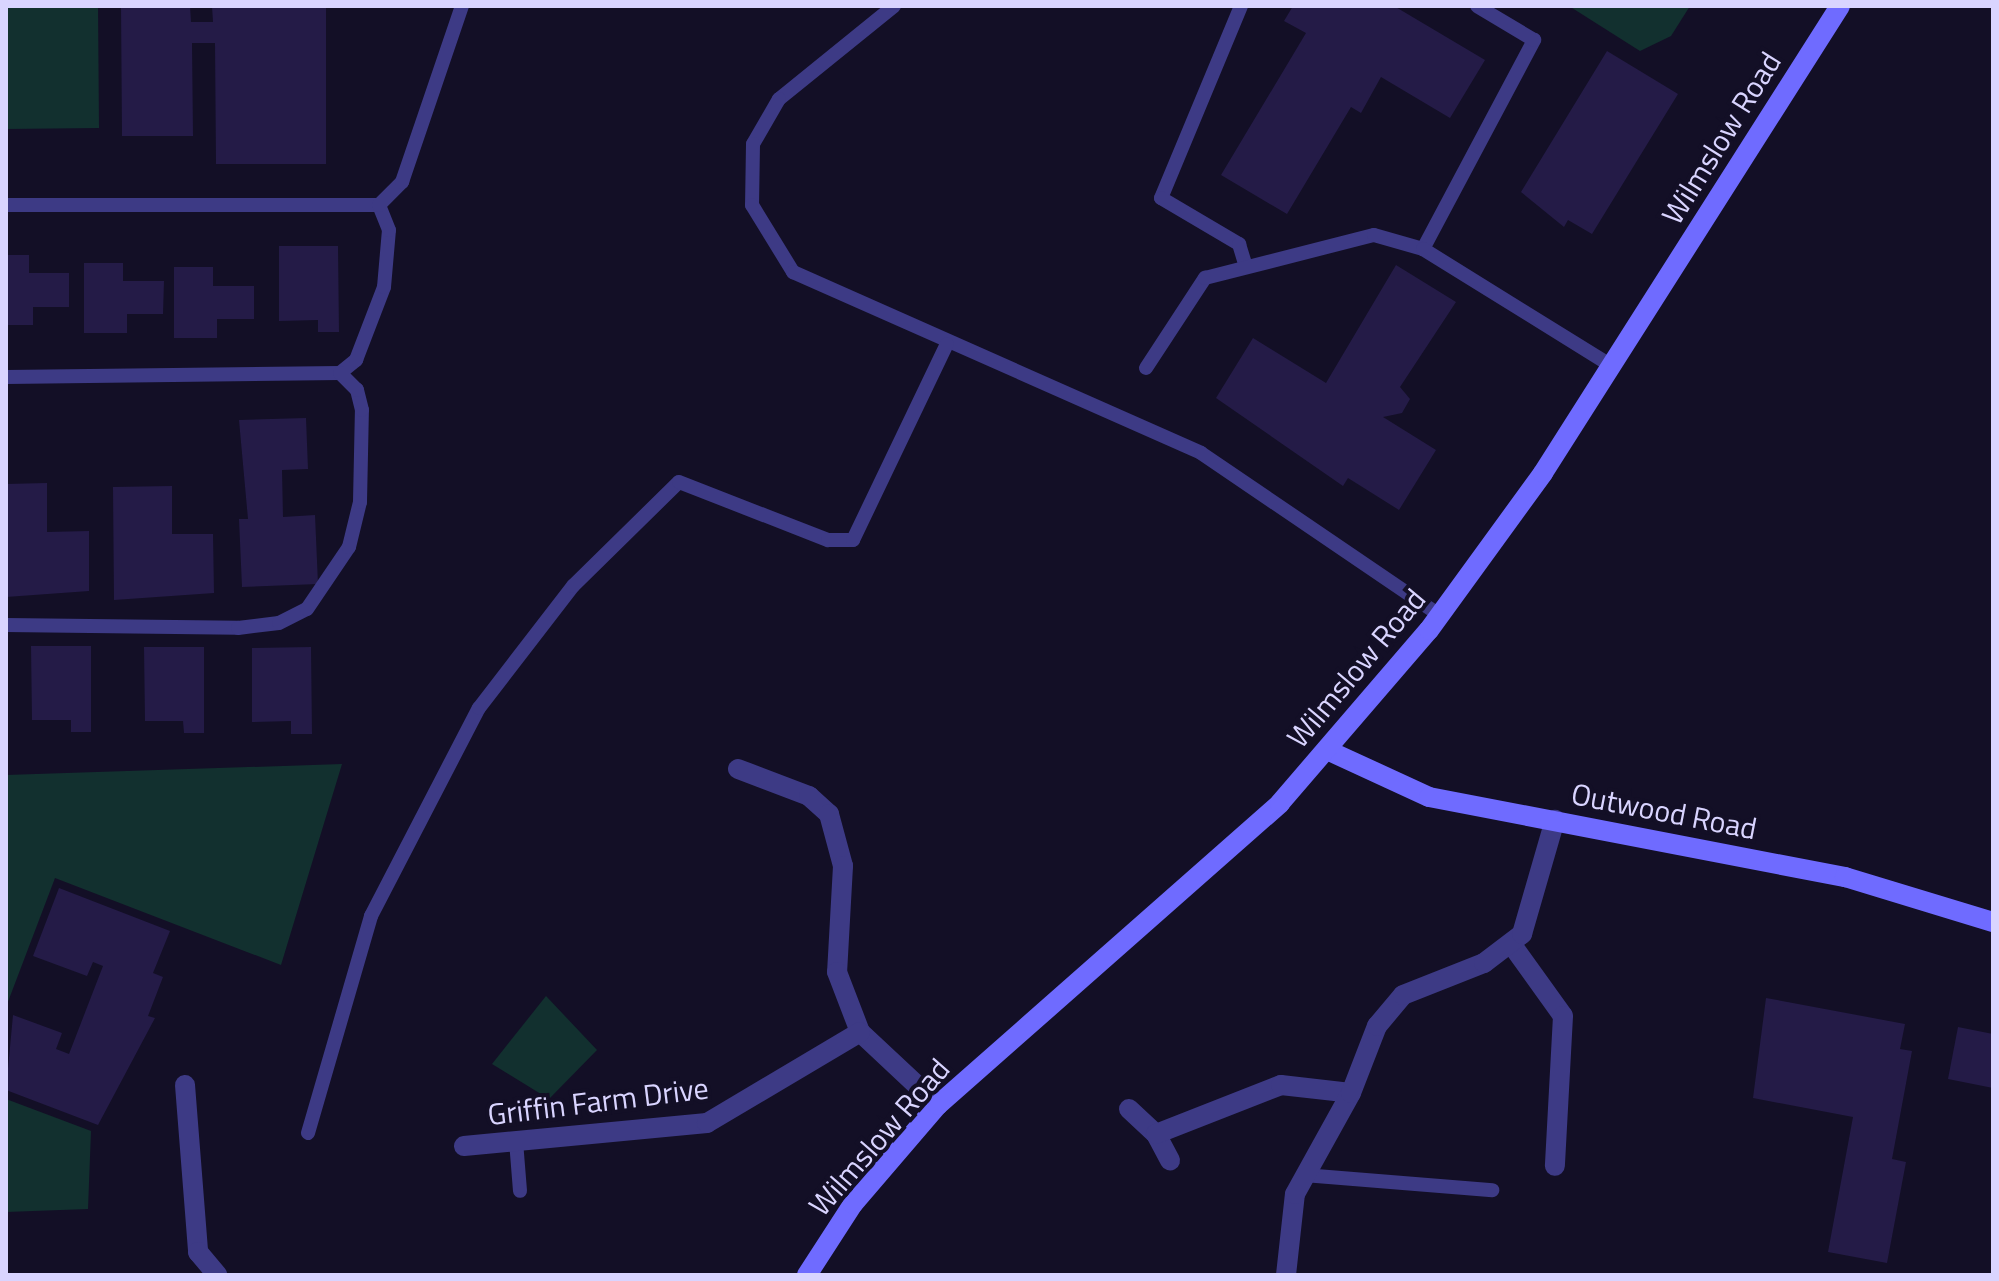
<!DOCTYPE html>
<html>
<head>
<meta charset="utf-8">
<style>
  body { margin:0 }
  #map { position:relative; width:1999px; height:1281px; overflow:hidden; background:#130f26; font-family:"Titillium Web",sans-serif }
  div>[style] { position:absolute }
  .green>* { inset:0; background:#12302f }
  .building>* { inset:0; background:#241b47 }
  .lane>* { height:14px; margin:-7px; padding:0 7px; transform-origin:7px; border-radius:7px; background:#3d3a85 }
  .street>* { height:20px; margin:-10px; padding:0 10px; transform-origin:10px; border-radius:10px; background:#3d3a85 }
  .secondary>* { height:20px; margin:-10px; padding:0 10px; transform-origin:10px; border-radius:10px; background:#6f6bff }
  span { translate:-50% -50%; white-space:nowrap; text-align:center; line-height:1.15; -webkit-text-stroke:8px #130f26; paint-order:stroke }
  .street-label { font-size:30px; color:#d9d4ff }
  .frame { position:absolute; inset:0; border:8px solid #d9d4ff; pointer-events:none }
</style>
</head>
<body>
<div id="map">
  <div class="green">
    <i style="clip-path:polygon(6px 6px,98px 6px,99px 128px,6px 129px)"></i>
    <i style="clip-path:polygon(1569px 6px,1690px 6px,1671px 36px,1640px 51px)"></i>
    <i style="clip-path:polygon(342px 764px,281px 965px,55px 878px,6px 1007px,6px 775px)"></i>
    <i style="clip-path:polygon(546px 996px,597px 1050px,549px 1099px,492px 1064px)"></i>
    <i style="clip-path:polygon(6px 1099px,91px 1131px,88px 1209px,6px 1212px)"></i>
  </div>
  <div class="building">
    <i style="clip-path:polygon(121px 6px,190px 6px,191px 22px,213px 22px,212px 6px,326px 6px,326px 164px,216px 164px,215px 43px,192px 43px,193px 136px,122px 136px)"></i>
    <i style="clip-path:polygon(1293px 6px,1394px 6px,1485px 60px,1450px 118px,1381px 77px,1361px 113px,1351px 107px,1287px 214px,1221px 175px,1306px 33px,1284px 21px)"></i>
    <i style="clip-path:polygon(1607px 51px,1678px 94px,1592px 234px,1568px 220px,1564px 227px,1521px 192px)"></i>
    <i style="clip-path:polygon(279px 246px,338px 246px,339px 332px,318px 332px,318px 320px,279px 321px)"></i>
    <i style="clip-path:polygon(6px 255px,29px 255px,29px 273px,69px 273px,69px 307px,33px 307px,33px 325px,6px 325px)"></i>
    <i style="clip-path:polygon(84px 263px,123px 263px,123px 281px,164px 281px,163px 314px,127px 314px,127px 333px,84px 333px)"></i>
    <i style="clip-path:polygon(1396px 265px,1456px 302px,1400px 387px,1410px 399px,1402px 413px,1383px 417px,1436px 450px,1399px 510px,1348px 478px,1343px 486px,1216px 398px,1253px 338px,1326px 383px)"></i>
    <i style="clip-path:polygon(174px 267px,213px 267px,213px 286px,254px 286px,254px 319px,217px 319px,217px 338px,174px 338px)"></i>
    <i style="clip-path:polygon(306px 418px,308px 469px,282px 470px,283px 517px,315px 515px,318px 584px,242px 587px,239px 519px,248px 519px,239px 420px)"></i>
    <i style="clip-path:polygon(47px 483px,47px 532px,89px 531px,89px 591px,6px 597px,6px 484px)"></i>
    <i style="clip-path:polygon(172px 486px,172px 534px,213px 534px,214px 593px,114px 600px,113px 487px)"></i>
    <i style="clip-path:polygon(31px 646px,91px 646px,91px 732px,71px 732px,71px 720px,32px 720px)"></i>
    <i style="clip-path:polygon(144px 647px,204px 647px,204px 733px,184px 733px,183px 721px,145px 721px)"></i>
    <i style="clip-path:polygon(311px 647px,312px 734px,291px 734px,291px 721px,252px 722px,252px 648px)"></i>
    <i style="clip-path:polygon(59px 888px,170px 931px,153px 973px,163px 977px,148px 1016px,155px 1018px,98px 1125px,6px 1090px,13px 1015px,62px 1033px,56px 1049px,69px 1054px,103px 966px,93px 962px,87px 976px,33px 956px)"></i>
    <i style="clip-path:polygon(1766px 998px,1905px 1024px,1900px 1049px,1912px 1051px,1892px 1159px,1906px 1162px,1887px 1263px,1828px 1252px,1853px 1117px,1753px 1098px)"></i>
    <i style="clip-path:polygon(1958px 1027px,1993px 1034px,1993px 1088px,1948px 1079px)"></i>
  </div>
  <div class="lane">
    <i style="left:894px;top:6px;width:148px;rotate:141deg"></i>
    <i style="left:779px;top:99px;width:52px;rotate:120deg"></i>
    <i style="left:753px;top:144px;width:61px;rotate:90.9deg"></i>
    <i style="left:752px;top:205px;width:79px;rotate:58.5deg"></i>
    <i style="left:793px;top:272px;width:446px;rotate:23.9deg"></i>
    <i style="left:1201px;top:453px;width:290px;rotate:34.2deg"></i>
    <i style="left:1241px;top:6px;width:208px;rotate:112.6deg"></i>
    <i style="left:1161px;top:198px;width:91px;rotate:30.5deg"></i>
    <i style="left:1239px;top:244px;width:21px;rotate:73deg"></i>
    <i style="left:6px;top:205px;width:373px"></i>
    <i style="left:1423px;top:249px;width:237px;rotate:-62deg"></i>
    <i style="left:1534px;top:40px;width:66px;rotate:-149.2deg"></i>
    <i style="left:1146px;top:368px;width:108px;rotate:-56.8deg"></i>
    <i style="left:1205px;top:278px;width:174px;rotate:-14.3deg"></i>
    <i style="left:1374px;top:235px;width:51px;rotate:15.9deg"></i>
    <i style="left:1423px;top:249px;width:222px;rotate:31.8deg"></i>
    <i style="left:6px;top:377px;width:334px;rotate:-0.7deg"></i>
    <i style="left:340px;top:373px;width:21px;rotate:-39deg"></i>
    <i style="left:356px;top:360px;width:78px;rotate:-69deg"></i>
    <i style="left:384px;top:287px;width:57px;rotate:-85deg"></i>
    <i style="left:389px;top:230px;width:27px;rotate:-112deg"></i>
    <i style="left:379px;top:205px;width:33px;rotate:-45deg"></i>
    <i style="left:402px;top:182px;width:186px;rotate:-71.2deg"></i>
    <i style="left:6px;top:625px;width:232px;rotate:0.7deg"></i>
    <i style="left:238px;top:628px;width:41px;rotate:-7deg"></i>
    <i style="left:279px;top:623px;width:31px;rotate:-27deg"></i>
    <i style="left:307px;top:609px;width:75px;rotate:-55.9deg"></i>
    <i style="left:349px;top:547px;width:46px;rotate:-76.3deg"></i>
    <i style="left:360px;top:502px;width:92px;rotate:-88.8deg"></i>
    <i style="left:362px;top:410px;width:21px;rotate:-104deg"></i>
    <i style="left:357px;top:390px;width:24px;rotate:-135deg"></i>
    <i style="left:308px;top:1133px;width:226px;rotate:-73.8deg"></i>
    <i style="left:371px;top:916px;width:234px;rotate:-62.6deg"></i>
    <i style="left:479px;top:708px;width:154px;rotate:-52.4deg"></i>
    <i style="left:573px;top:586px;width:148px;rotate:-44.5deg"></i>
    <i style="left:679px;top:482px;width:160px;rotate:21.3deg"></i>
    <i style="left:828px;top:540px;width:25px"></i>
    <i style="left:853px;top:540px;width:217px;rotate:-64.4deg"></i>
    <i style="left:516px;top:1141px;width:50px;rotate:85.4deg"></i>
    <i style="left:1304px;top:1175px;width:189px;rotate:4.6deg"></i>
  </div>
  <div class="street">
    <i style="left:738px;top:769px;width:76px;rotate:20.8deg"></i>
    <i style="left:809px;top:796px;width:27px;rotate:42deg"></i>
    <i style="left:829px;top:814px;width:54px;rotate:74.9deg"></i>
    <i style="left:843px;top:866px;width:106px;rotate:93.2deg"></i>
    <i style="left:837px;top:972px;width:64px;rotate:69deg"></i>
    <i style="left:860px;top:1032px;width:107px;rotate:43.1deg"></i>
    <i style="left:1512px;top:945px;width:87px;rotate:54.3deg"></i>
    <i style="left:1563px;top:1016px;width:150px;rotate:93.1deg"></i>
    <i style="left:185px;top:1085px;width:168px;rotate:85.5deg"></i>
    <i style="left:198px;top:1252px;width:30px;rotate:50deg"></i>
    <i style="left:1129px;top:1109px;width:37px;rotate:43deg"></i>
    <i style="left:1156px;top:1134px;width:30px;rotate:62deg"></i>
    <i style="left:1156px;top:1134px;width:134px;rotate:-21.4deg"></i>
    <i style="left:1281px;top:1085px;width:70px;rotate:6.5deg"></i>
    <i style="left:464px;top:1146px;width:244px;rotate:-5.4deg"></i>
    <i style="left:707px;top:1123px;width:178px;rotate:-30.7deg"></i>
    <i style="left:1286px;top:1275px;width:81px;rotate:-83.7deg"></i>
    <i style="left:1295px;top:1194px;width:115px;rotate:-61deg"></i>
    <i style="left:1351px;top:1093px;width:72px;rotate:-68.8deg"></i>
    <i style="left:1377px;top:1026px;width:40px;rotate:-50deg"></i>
    <i style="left:1403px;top:995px;width:87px;rotate:-21.6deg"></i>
    <i style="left:1484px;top:963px;width:48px;rotate:-37.3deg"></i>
    <i style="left:1522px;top:934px;width:119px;rotate:-73.9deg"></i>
  </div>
  <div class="secondary">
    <i style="left:1327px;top:750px;width:112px;rotate:24.7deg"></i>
    <i style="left:1429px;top:797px;width:424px;rotate:10.9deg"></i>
    <i style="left:1845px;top:877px;width:155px;rotate:16.9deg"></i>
    <i style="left:807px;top:1275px;width:85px;rotate:-57.1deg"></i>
    <i style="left:853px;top:1204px;width:130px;rotate:-49.4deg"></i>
    <i style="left:938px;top:1105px;width:456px;rotate:-41.4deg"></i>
    <i style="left:1280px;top:803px;width:228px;rotate:-49.3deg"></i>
    <i style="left:1429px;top:630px;width:194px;rotate:-54deg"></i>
    <i style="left:1543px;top:473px;width:553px;rotate:-57.54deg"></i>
  </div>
  <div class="street-label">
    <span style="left:1721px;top:138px;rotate:-58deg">Wilmslow Road</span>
    <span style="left:1356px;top:668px;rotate:-50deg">Wilmslow Road</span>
    <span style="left:1664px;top:811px;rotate:11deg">Outwood Road</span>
    <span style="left:598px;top:1101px;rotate:-7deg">Griffin Farm Drive</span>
    <span style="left:879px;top:1137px;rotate:-49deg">Wilmslow Road</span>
  </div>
  <div class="frame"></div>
</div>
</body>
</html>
